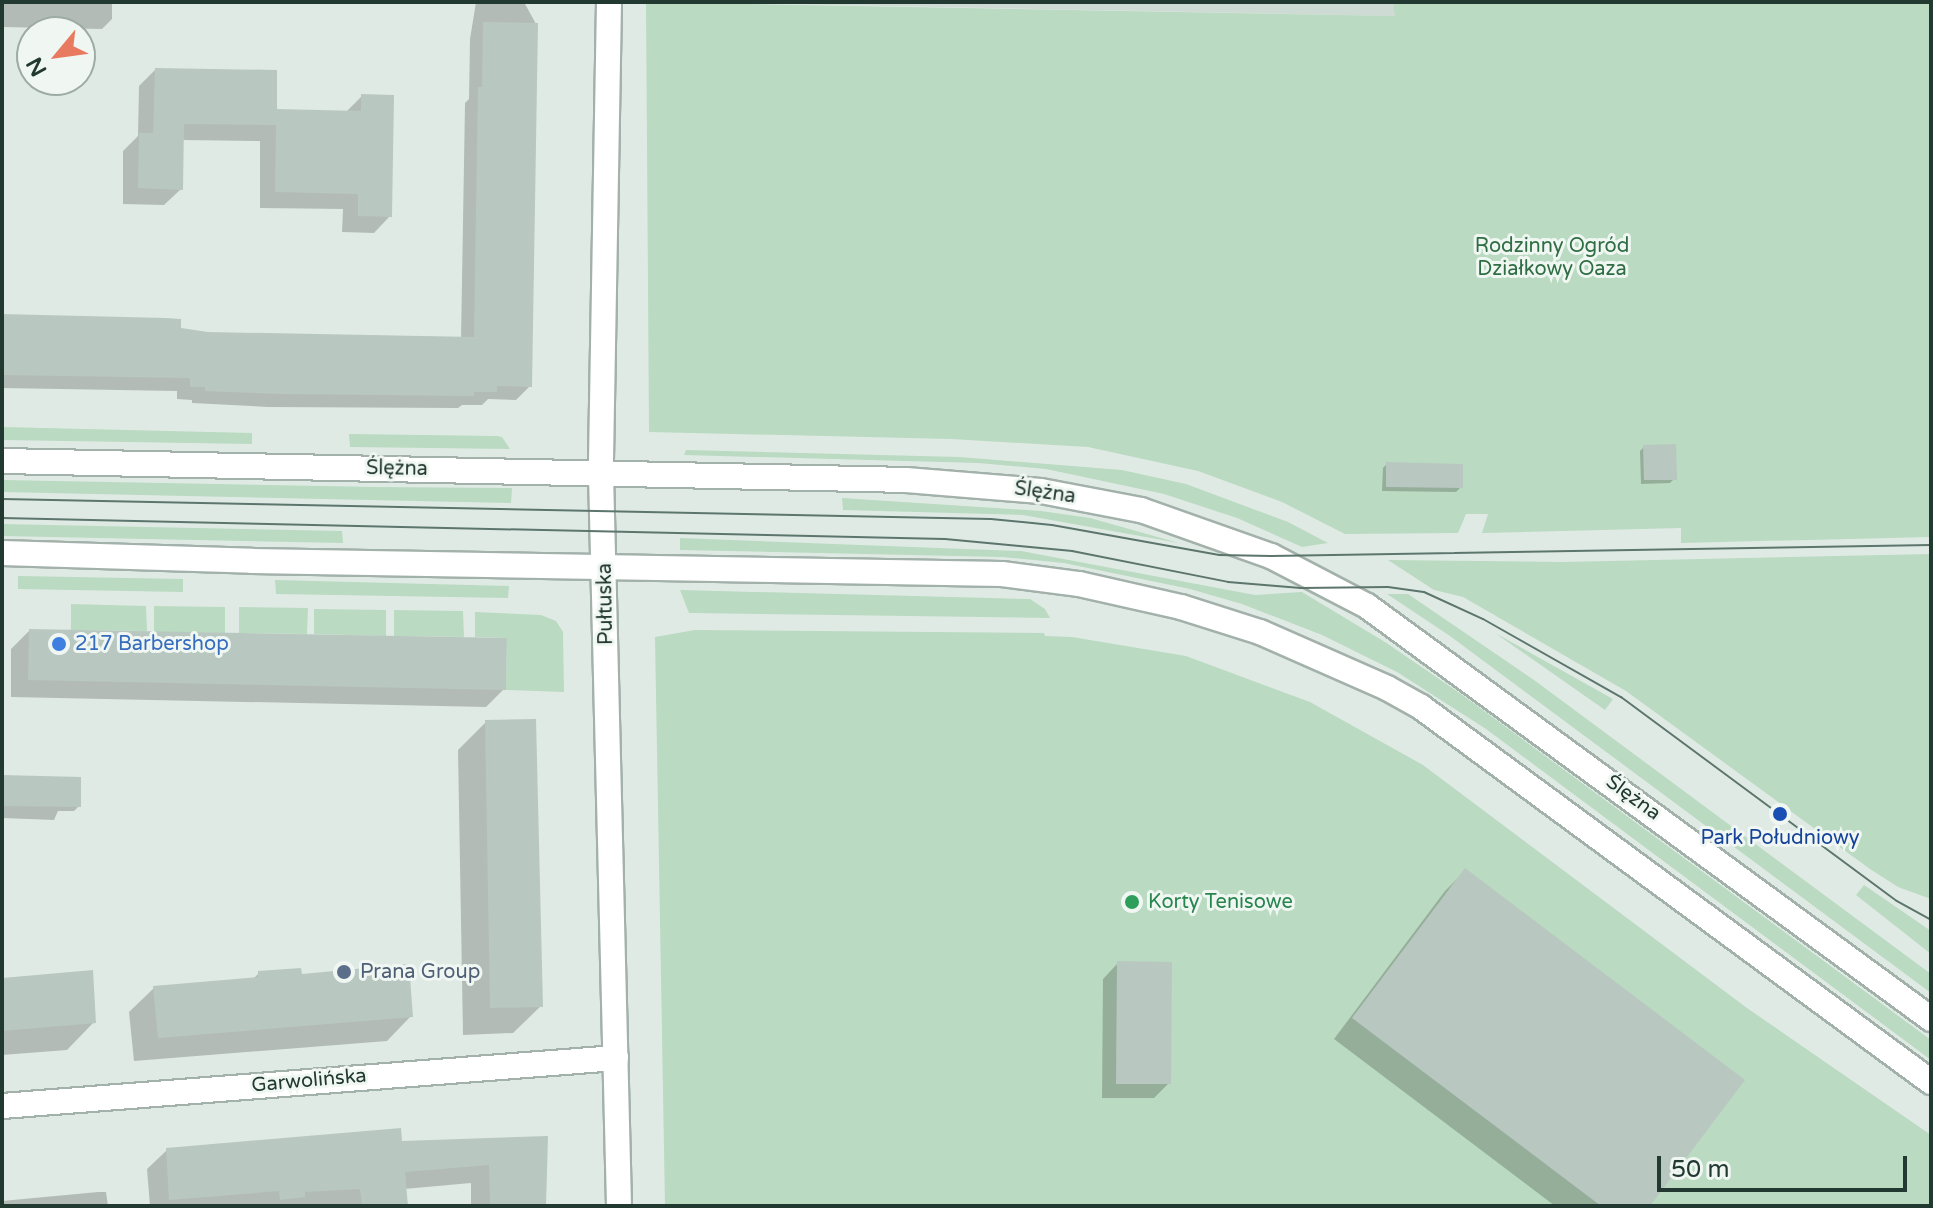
<!DOCTYPE html>
<html>
<head>
<meta charset="utf-8">
<style>
  body { margin:0 }
  #map { position:relative; width:1933px; height:1208px; overflow:hidden; background:#e0eae5; font-family:"Varela Round",sans-serif }
  div>[style] { position:absolute }
  .built>* { inset:0; background:#cedad4 }
  .green>* { inset:0; background:#badac1 }
  .shadow>* { inset:0; background:#0003 }
  .building>* { inset:0; background:#b9c7c1 }
  .roads { filter:drop-shadow(2px 0 #a3b1ab) drop-shadow(-2px 0 #a3b1ab) drop-shadow(0 2px #a3b1ab) drop-shadow(0 -2px #a3b1ab) }
  .street>* { height:24px; margin:-12px; padding:0 12px; transform-origin:12px; border-radius:12px; background:#fff }
  .secondary>* { height:24px; margin:-12px; padding:0 12px; transform-origin:12px; border-radius:12px; background:#fff }
  .tram>* { height:2px; margin:-1px; padding:0 1px; transform-origin:1px; border-radius:1px; background:#5c756d }
  .dots>* { width:22px; height:22px; translate:-50% -50%; box-sizing:border-box; border:4px solid #f0f7f3; border-radius:50% }
  span { translate:-50% -50%; white-space:nowrap; text-align:center; line-height:1.15; -webkit-text-stroke:6px #f0f7f3; paint-order:stroke }
  .park-label { font-size:20px; color:#2f6d43 }
  .street-label { font-size:20px; color:#223931 }
  .shop-label { font-size:20px; color:#366cbe }
  .left { translate:0 -50%; text-align:left }
  .transit-label { font-size:20px; color:#164399 }
  .leisure-label { font-size:20px; color:#27864d }
  .service-label { font-size:20px; color:#4e5e75 }
  .frame { position:absolute; inset:0; border:4px solid #223931; pointer-events:none }
  .north { position:absolute; left:16px; top:16px; width:80px; height:80px; box-sizing:border-box; background:#f0f7f3; border:2px solid #9eaba5; border-radius:50%; rotate:241deg; font-size:22px; font-weight:700; line-height:32px; text-align:center; color:#223931 }
  .north::after { content:''; display:block; margin:auto; width:28px; height:36px; background:#e87a60; clip-path:polygon(50% 0,100% 100%,50% 72%,0 100%) }
  .scale { position:absolute; left:1657px; top:1156px; width:250px; height:36px; box-sizing:border-box; border:4px solid #223931; border-top:0; padding-left:10px; font-size:24px; line-height:28px; white-space:nowrap; color:#223931; -webkit-text-stroke:6px #f0f7f3; paint-order:stroke }
</style>
</head>
<body>
<div id="map">
  <div class="built">
    <i style="clip-path:polygon(679px 2px,1393px 2px,1396px 16px)"></i>
  </div>
  <div class="green">
    <i style="clip-path:polygon(646px 2px,1395px 16px,1393px 2px,1931px 2px,1931px 537px,1681px 543px,1681px 528px,1482px 533px,1488px 514px,1466px 514px,1458px 533px,1345px 534px,1282px 502px,1198px 471px,1088px 447px,951px 439px,649px 432px)"></i>
    <i style="clip-path:polygon(2px 427px,252px 433px,252px 444px,2px 440px)"></i>
    <i style="clip-path:polygon(349px 434px,497px 436px,502px 437px,510px 449px,350px 447px)"></i>
    <i style="clip-path:polygon(686px 450px,960px 457px,1122px 470px,1186px 484px,1288px 522px,1328px 543px,1302px 547px,1237px 518px,1164px 494px,1046px 469px,978px 463px,684px 455px)"></i>
    <i style="clip-path:polygon(2px 480px,375px 487px,512px 488px,511px 503px,2px 492px)"></i>
    <i style="clip-path:polygon(842px 498px,1041px 511px,1090px 518px,1179px 543px,1023px 515px,843px 510px)"></i>
    <i style="clip-path:polygon(2px 524px,342px 531px,343px 543px,2px 536px)"></i>
    <i style="clip-path:polygon(680px 538px,1021px 551px,1255px 595px,1302px 592px,1385px 642px,1461px 694px,1931px 1040px,1931px 1060px,1486px 729px,1397px 672px,1322px 635px,1242px 604px,1190px 589px,1064px 563px,1002px 557px,680px 550px)"></i>
    <i style="clip-path:polygon(1931px 554px,1931px 899px,1898px 887px,1870px 869px,1626px 691px,1463px 597px,1434px 590px,1388px 560px,1563px 562px)"></i>
    <i style="clip-path:polygon(18px 576px,183px 579px,183px 592px,18px 589px)"></i>
    <i style="clip-path:polygon(275px 580px,509px 586px,508px 598px,276px 594px)"></i>
    <i style="clip-path:polygon(680px 590px,1030px 599px,1045px 609px,1050px 618px,689px 613px)"></i>
    <i style="clip-path:polygon(1387px 594px,1408px 594px,1534px 680px,1931px 974px,1931px 993px,1450px 636px)"></i>
    <i style="clip-path:polygon(71px 604px,146px 606px,147px 631px,71px 630px)"></i>
    <i style="clip-path:polygon(154px 606px,225px 607px,225px 633px,154px 632px)"></i>
    <i style="clip-path:polygon(239px 607px,308px 608px,307px 634px,239px 633px)"></i>
    <i style="clip-path:polygon(314px 609px,386px 610px,386px 636px,314px 634px)"></i>
    <i style="clip-path:polygon(394px 610px,463px 611px,464px 637px,394px 636px)"></i>
    <i style="clip-path:polygon(475px 612px,541px 615px,556px 621px,563px 632px,564px 692px,506px 690px,507px 638px,475px 637px)"></i>
    <i style="clip-path:polygon(695px 630px,1044px 633px,1045px 636px,1072px 637px,1186px 656px,1310px 702px,1423px 765px,1747px 1008px,1931px 1135px,1931px 1206px,665px 1206px,655px 637px)"></i>
    <i style="clip-path:polygon(1495px 633px,1613px 699px,1605px 710px)"></i>
    <i style="clip-path:polygon(1864px 885px,1931px 931px,1931px 954px,1856px 895px)"></i>
  </div>
  <div class="shadow">
    <i style="clip-path:polygon(2px 2px,112px 2px,112px 19px,102px 29px,2px 27px)"></i>
    <i style="clip-path:polygon(476px 2px,524px 2px,536px 24px,530px 386px,516px 400px,488px 399px,482px 405px,462px 405px,458px 408px,268px 407px,192px 403px,192px 400px,177px 399px,177px 391px,2px 388px,2px 316px,208px 334px,461px 339px,465px 103px,469px 99px,470px 39px)"></i>
    <i style="clip-path:polygon(155px 70px,275px 111px,345px 113px,362px 96px,390px 216px,374px 233px,342px 232px,343px 209px,260px 208px,260px 141px,182px 140px,181px 189px,164px 205px,123px 204px,123px 151px,138px 136px,139px 86px)"></i>
    <i style="clip-path:polygon(1644px 447px,1674px 479px,1670px 483px,1641px 484px,1640px 451px)"></i>
    <i style="clip-path:polygon(1387px 464px,1461px 487px,1456px 492px,1382px 491px,1383px 468px)"></i>
    <i style="clip-path:polygon(29px 631px,504px 689px,486px 707px,11px 697px,11px 649px)"></i>
    <i style="clip-path:polygon(486px 722px,541px 1006px,513px 1033px,463px 1035px,458px 750px)"></i>
    <i style="clip-path:polygon(2px 777px,79px 806px,74px 811px,58px 811px,54px 820px,2px 818px)"></i>
    <i style="clip-path:polygon(1465px 871px,1647px 1206px,1555px 1206px,1334px 1039px,1445px 891px)"></i>
    <i style="clip-path:polygon(1118px 963px,1169px 1083px,1154px 1098px,1102px 1098px,1103px 979px)"></i>
    <i style="clip-path:polygon(259px 973px,300px 976px,411px 1016px,387px 1041px,134px 1061px,129px 1012px,154px 988px,252px 980px)"></i>
    <i style="clip-path:polygon(2px 980px,94px 1022px,67px 1050px,2px 1055px)"></i>
    <i style="clip-path:polygon(546px 1138px,546px 1206px,471px 1206px,471px 1183px,404px 1189px,405px 1206px,150px 1206px,147px 1169px,167px 1150px)"></i>
    <i style="clip-path:polygon(98px 1192px,106px 1192px,108px 1206px,2px 1206px,2px 1201px)"></i>
  </div>
  <div class="building">
    <i style="clip-path:polygon(483px 22px,538px 23px,532px 387px,497px 386px,497px 392px,474px 392px,474px 396px,283px 394px,205px 391px,205px 387px,190px 387px,190px 378px,2px 375px,2px 314px,166px 318px,181px 319px,181px 328px,208px 332px,474px 337px,478px 87px,482px 87px)"></i>
    <i style="clip-path:polygon(155px 68px,277px 70px,277px 109px,361px 111px,361px 94px,394px 95px,392px 217px,358px 216px,358px 194px,275px 192px,276px 125px,184px 124px,183px 190px,138px 188px,139px 133px,153px 133px)"></i>
    <i style="clip-path:polygon(1676px 444px,1677px 480px,1644px 480px,1643px 445px)"></i>
    <i style="clip-path:polygon(1386px 462px,1463px 464px,1463px 488px,1386px 487px)"></i>
    <i style="clip-path:polygon(29px 629px,507px 638px,506px 690px,28px 680px)"></i>
    <i style="clip-path:polygon(536px 719px,543px 1007px,490px 1008px,485px 720px)"></i>
    <i style="clip-path:polygon(2px 775px,81px 777px,81px 807px,2px 806px)"></i>
    <i style="clip-path:polygon(1465px 868px,1745px 1080px,1650px 1206px,1601px 1206px,1352px 1018px)"></i>
    <i style="clip-path:polygon(1117px 961px,1172px 962px,1171px 1084px,1116px 1084px)"></i>
    <i style="clip-path:polygon(409px 964px,413px 1017px,158px 1038px,153px 986px,258px 977px,258px 971px,301px 968px,302px 974px)"></i>
    <i style="clip-path:polygon(93px 970px,96px 1023px,2px 1031px,2px 978px)"></i>
    <i style="clip-path:polygon(401px 1128px,402px 1141px,548px 1136px,546px 1206px,490px 1206px,489px 1165px,405px 1172px,408px 1206px,362px 1206px,360px 1189px,305px 1192px,305px 1197px,280px 1200px,279px 1191px,169px 1200px,166px 1148px)"></i>
  </div>
  <div class="roads">
    <div class="street">
      <i style="left:609px;top:2px;width:472px;rotate:91deg"></i>
      <i style="left:601px;top:474px;width:732px;rotate:88.59deg"></i>
      <i style="left:2px;top:1106px;width:616px;rotate:-4.47deg"></i>
    </div>
    <div class="secondary">
      <i style="left:2px;top:461px;width:904px;rotate:1.2deg"></i>
      <i style="left:906px;top:480px;width:135px;rotate:4.7deg"></i>
      <i style="left:1041px;top:491px;width:102px;rotate:10.8deg"></i>
      <i style="left:1141px;top:510px;width:138px;rotate:19.5deg"></i>
      <i style="left:1271px;top:556px;width:108px;rotate:27.5deg"></i>
      <i style="left:1367px;top:606px;width:699px;rotate:36.21deg"></i>
      <i style="left:2px;top:553px;width:250px;rotate:1.8deg"></i>
      <i style="left:252px;top:561px;width:750px;rotate:0.99deg"></i>
      <i style="left:1002px;top:574px;width:78px;rotate:7.4deg"></i>
      <i style="left:1079px;top:584px;width:105px;rotate:12.7deg"></i>
      <i style="left:1181px;top:607px;width:83px;rotate:17.6deg"></i>
      <i style="left:1260px;top:632px;width:139px;rotate:23.8deg"></i>
      <i style="left:1387px;top:688px;width:39px;rotate:29deg"></i>
      <i style="left:1421px;top:707px;width:633px;rotate:36.33deg"></i>
    </div>
  </div>
  <div class="tram">
    <i style="left:2px;top:499px;width:989px;rotate:1.16deg"></i>
    <i style="left:991px;top:519px;width:61px;rotate:5.6deg"></i>
    <i style="left:1052px;top:525px;width:170px;rotate:10.2deg"></i>
    <i style="left:1219px;top:555px;width:52px;rotate:1.1deg"></i>
    <i style="left:1271px;top:556px;width:660px;rotate:-0.95deg"></i>
    <i style="left:2px;top:518px;width:943px;rotate:1.28deg"></i>
    <i style="left:945px;top:539px;width:128px;rotate:5.4deg"></i>
    <i style="left:1072px;top:551px;width:159px;rotate:11.2deg"></i>
    <i style="left:1228px;top:582px;width:73px;rotate:4.7deg"></i>
    <i style="left:1301px;top:588px;width:87px;rotate:-0.7deg"></i>
    <i style="left:1388px;top:587px;width:36px;rotate:8deg"></i>
    <i style="left:1424px;top:592px;width:65px;rotate:24.6deg"></i>
    <i style="left:1483px;top:619px;width:159px;rotate:29.5deg"></i>
    <i style="left:1621px;top:697px;width:343px;rotate:36.5deg"></i>
    <i style="left:1897px;top:901px;width:39px;rotate:29deg"></i>
  </div>
  <div class="dots">
    <i style="left:59px;top:644px;background:#3f7fe0"></i>
    <i style="left:1780px;top:814px;background:#1a4fb4"></i>
    <i style="left:1132px;top:902px;background:#2e9e5b"></i>
    <i style="left:344px;top:972px;background:#5c6f8a"></i>
  </div>
  <div class="park-label">
    <span style="left:1552px;top:258px">Rodzinny Ogród<br>Działkowy Oaza</span>
  </div>
  <div class="street-label">
    <span style="left:397px;top:469px;rotate:1deg">Ślężna</span>
    <span style="left:1045px;top:493px;rotate:8deg">Ślężna</span>
    <span style="left:606px;top:604px;rotate:-91deg">Pułtuska</span>
    <span style="left:1633px;top:798px;rotate:36deg">Ślężna</span>
    <span style="left:309px;top:1081px;rotate:-5deg">Garwolińska</span>
  </div>
  <div class="shop-label">
    <span class="left" style="left:75px;top:644px">217 Barbershop</span>
  </div>
  <div class="transit-label">
    <span style="left:1780px;top:838px">Park Południowy</span>
  </div>
  <div class="leisure-label">
    <span class="left" style="left:1148px;top:902px">Korty Tenisowe</span>
  </div>
  <div class="service-label">
    <span class="left" style="left:360px;top:972px">Prana Group</span>
  </div>
  <div class="frame"></div>
  <div class="north">N</div>
  <div class="scale">50 m</div>
</div>
</body>
</html>
